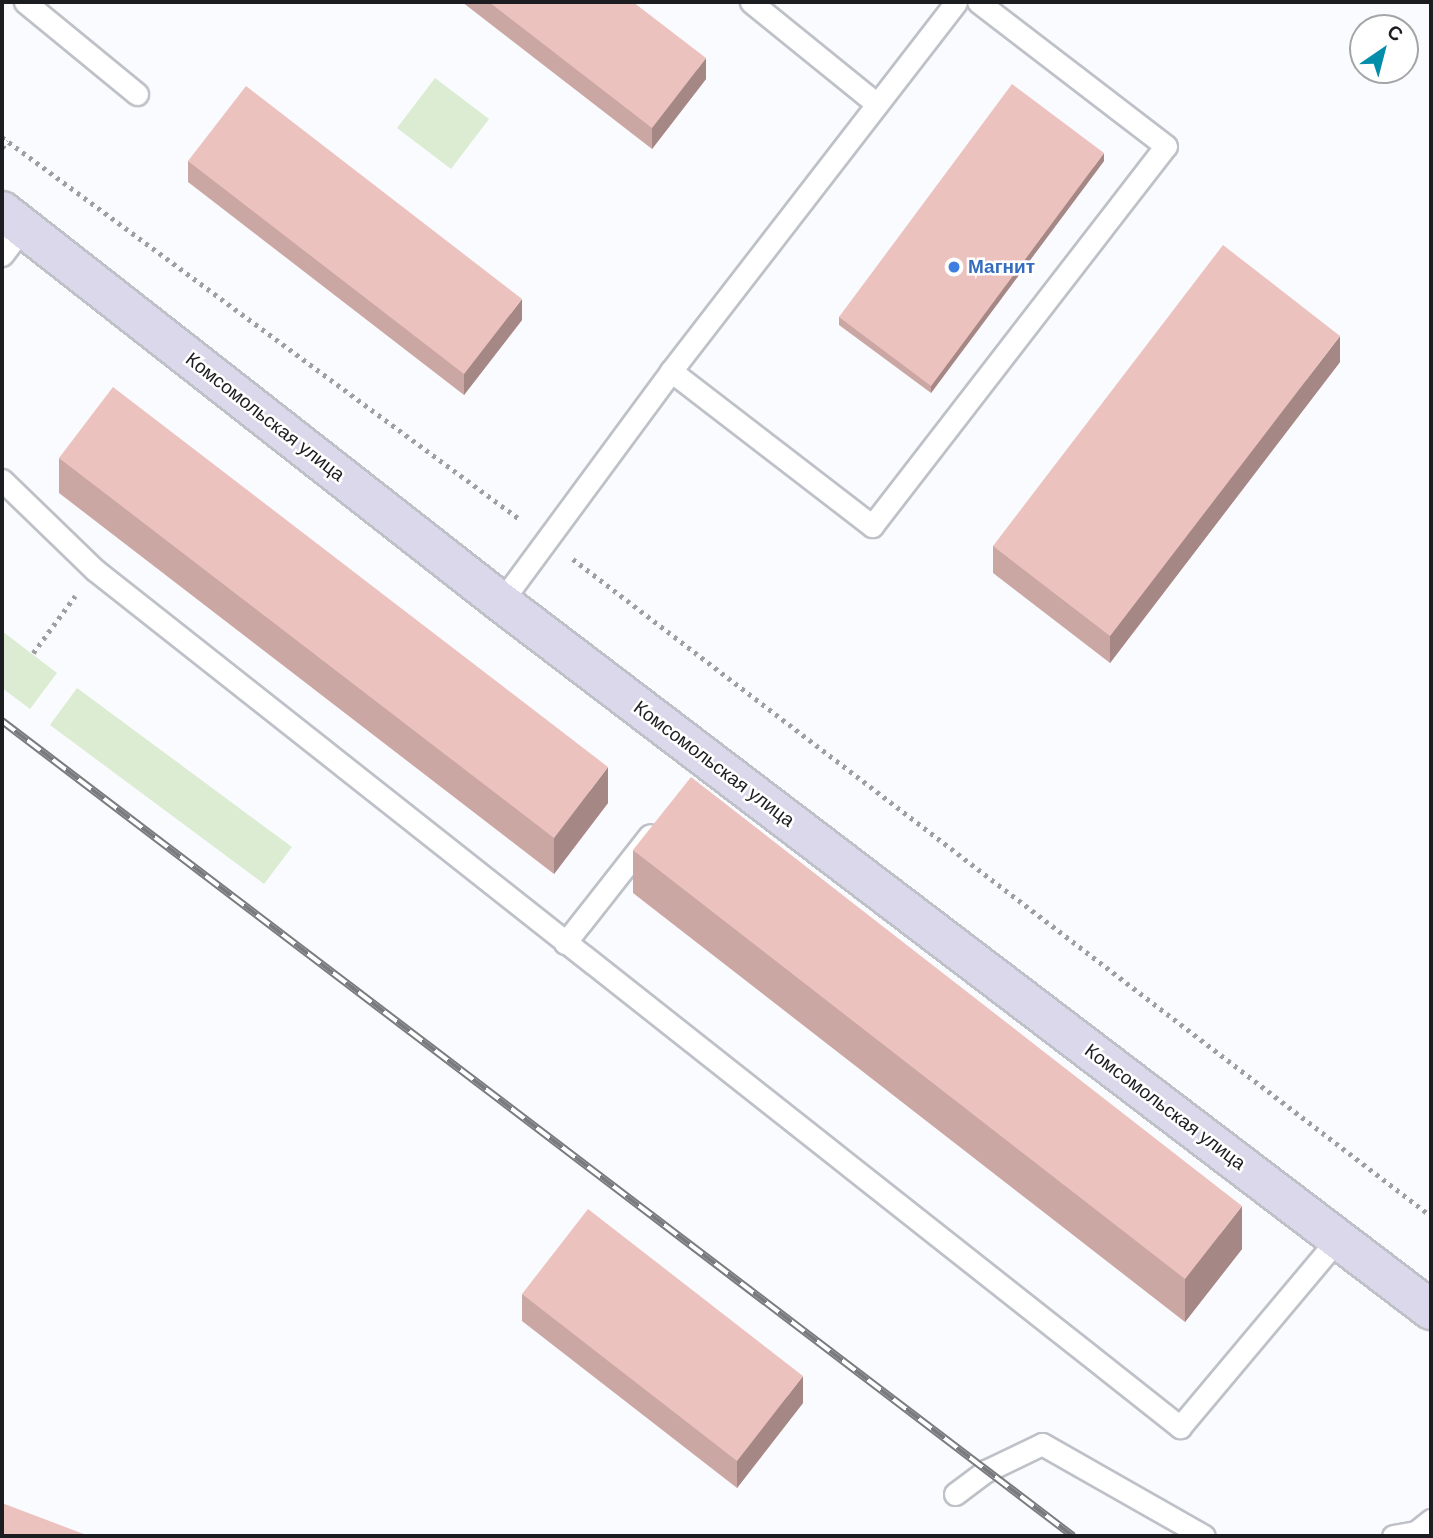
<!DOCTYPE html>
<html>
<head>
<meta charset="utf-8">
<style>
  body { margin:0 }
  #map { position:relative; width:1433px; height:1538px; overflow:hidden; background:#fafbfe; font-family:"DM Sans",sans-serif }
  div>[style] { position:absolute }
  .green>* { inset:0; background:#dbecd2 }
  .path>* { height:4.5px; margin-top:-2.25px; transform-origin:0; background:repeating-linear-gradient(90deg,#9e9fa2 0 3.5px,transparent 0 8.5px) }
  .roads { filter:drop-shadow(2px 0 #bec1c8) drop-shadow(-2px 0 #bec1c8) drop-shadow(0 2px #bec1c8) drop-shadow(0 -2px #bec1c8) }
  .lane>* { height:21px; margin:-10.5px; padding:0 10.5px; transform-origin:10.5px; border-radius:10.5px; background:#fff }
  .secondary>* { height:38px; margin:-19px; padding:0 19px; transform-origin:19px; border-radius:19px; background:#dbd8eb }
  .rail>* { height:8px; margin-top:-4px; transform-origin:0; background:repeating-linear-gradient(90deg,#fff 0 16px,#7a7b7e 0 32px); box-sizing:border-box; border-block:2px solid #7a7b7e }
  .wall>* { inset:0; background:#cba7a4 }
  .shaded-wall>* { inset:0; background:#a58886 }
  .building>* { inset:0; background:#ecc2bf }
  .dots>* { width:19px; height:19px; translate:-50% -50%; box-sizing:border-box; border:4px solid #fff; border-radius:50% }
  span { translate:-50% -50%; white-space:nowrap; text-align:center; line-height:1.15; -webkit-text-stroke:5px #fff; paint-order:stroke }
  .shop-label { font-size:19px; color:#366cbe; font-weight:700 }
  .left { translate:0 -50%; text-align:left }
  .street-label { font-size:19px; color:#1c1d20 }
  .frame { position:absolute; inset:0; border:4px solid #1c1d20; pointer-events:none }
  .north { position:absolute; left:1349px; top:14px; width:70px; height:70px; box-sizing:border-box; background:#fff; border:2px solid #a4a5a6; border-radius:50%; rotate:35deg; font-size:19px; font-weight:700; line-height:28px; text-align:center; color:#1c1d20 }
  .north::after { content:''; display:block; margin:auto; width:24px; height:32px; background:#028eab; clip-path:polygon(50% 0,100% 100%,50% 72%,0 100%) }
</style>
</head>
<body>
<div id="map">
  <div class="green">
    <i style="clip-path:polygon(435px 78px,489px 119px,451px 169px,397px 128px)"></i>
    <i style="clip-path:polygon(2px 631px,57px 673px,30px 709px,2px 688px)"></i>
    <i style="clip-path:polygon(77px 688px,292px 847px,264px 884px,50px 725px)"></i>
  </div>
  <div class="path">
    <i style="left:2px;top:137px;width:645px;rotate:36.43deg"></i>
    <i style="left:2px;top:148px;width:9px;rotate:-54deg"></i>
    <i style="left:573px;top:559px;width:1081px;rotate:37.44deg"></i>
    <i style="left:33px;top:653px;width:71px;rotate:-53.6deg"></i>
  </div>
  <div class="roads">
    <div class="lane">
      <i style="left:25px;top:2px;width:145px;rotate:39.4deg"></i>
      <i style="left:751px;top:2px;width:162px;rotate:39deg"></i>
      <i style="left:2px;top:255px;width:35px;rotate:-53deg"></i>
      <i style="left:671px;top:371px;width:254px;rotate:37.6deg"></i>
      <i style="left:872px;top:526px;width:480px;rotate:-52.3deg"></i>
      <i style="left:1166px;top:146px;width:237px;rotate:-142.5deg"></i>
      <i style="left:2px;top:480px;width:129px;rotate:44.1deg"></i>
      <i style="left:95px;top:570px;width:1383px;rotate:38.3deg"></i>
      <i style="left:1180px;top:1427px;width:246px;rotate:-50deg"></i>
      <i style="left:501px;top:602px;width:287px;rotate:-53.6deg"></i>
      <i style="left:671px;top:371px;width:466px;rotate:-52.3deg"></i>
      <i style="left:565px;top:943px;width:137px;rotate:-51.8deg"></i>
      <i style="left:955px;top:1494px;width:39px;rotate:-37deg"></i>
      <i style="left:986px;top:1471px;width:62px;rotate:-25.7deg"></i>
      <i style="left:1042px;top:1444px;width:186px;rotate:29.6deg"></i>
      <i style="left:1393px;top:1536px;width:23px;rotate:-10deg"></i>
      <i style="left:1416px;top:1532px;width:19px;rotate:-39deg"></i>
    </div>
    <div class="secondary">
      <i style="left:2px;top:211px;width:634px;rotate:38.08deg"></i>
      <i style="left:501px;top:602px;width:1169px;rotate:37.28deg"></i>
    </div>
  </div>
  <div class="rail">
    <i style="left:2px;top:721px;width:1346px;rotate:37.27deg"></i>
  </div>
  <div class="wall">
    <i style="clip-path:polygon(462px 2px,633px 2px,706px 79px,652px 149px)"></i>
    <i style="clip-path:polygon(188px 161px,522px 320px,464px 395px,188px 182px)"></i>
    <i style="clip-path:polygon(1104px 161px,931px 393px,839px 325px,839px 317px)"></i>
    <i style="clip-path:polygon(1340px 362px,1110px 663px,993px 573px,993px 546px)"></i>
    <i style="clip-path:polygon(59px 458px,608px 803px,554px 874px,59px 493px)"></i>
    <i style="clip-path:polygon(633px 850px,1242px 1249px,1185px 1322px,633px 893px)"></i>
    <i style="clip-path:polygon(522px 1294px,803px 1403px,737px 1488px,522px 1321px)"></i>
  </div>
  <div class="shaded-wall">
    <i style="clip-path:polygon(706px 58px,706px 79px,652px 149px,652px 128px)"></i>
    <i style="clip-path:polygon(1104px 153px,1104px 161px,931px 393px,931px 386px)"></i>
    <i style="clip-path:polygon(522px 299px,522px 320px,464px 395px,464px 374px)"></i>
    <i style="clip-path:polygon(1340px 336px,1340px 362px,1110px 663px,1110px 636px)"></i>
    <i style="clip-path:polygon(608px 767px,608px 803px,554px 874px,554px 838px)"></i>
    <i style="clip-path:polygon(1242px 1206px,1242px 1249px,1185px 1322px,1185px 1279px)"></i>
    <i style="clip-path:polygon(803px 1376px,803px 1403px,737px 1488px,737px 1461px)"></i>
  </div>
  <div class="building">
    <i style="clip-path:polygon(489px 2px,633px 2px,706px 58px,652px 128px)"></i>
    <i style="clip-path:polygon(1012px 84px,1104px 153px,931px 386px,839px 317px)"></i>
    <i style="clip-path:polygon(246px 86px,522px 299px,464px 374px,188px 161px)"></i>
    <i style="clip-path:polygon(1223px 245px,1340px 336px,1110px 636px,993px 546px)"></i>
    <i style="clip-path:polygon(113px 387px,608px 767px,554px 838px,59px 458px)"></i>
    <i style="clip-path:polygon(691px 777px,1242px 1206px,1185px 1279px,633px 850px)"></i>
    <i style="clip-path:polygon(588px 1209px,803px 1376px,737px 1461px,522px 1294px)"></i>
    <i style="clip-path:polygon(2px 1503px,89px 1536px,2px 1536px)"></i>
  </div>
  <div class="dots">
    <i style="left:954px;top:267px;background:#3f7fe0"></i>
  </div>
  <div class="shop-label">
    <span class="left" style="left:968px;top:267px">Магнит</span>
  </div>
  <div class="street-label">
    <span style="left:265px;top:417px;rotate:38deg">Комсомольская улица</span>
    <span style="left:714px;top:764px;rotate:37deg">Комсомольская улица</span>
    <span style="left:1165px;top:1107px;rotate:37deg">Комсомольская улица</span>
  </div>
  <div class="frame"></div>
  <div class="north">С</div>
</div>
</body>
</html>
